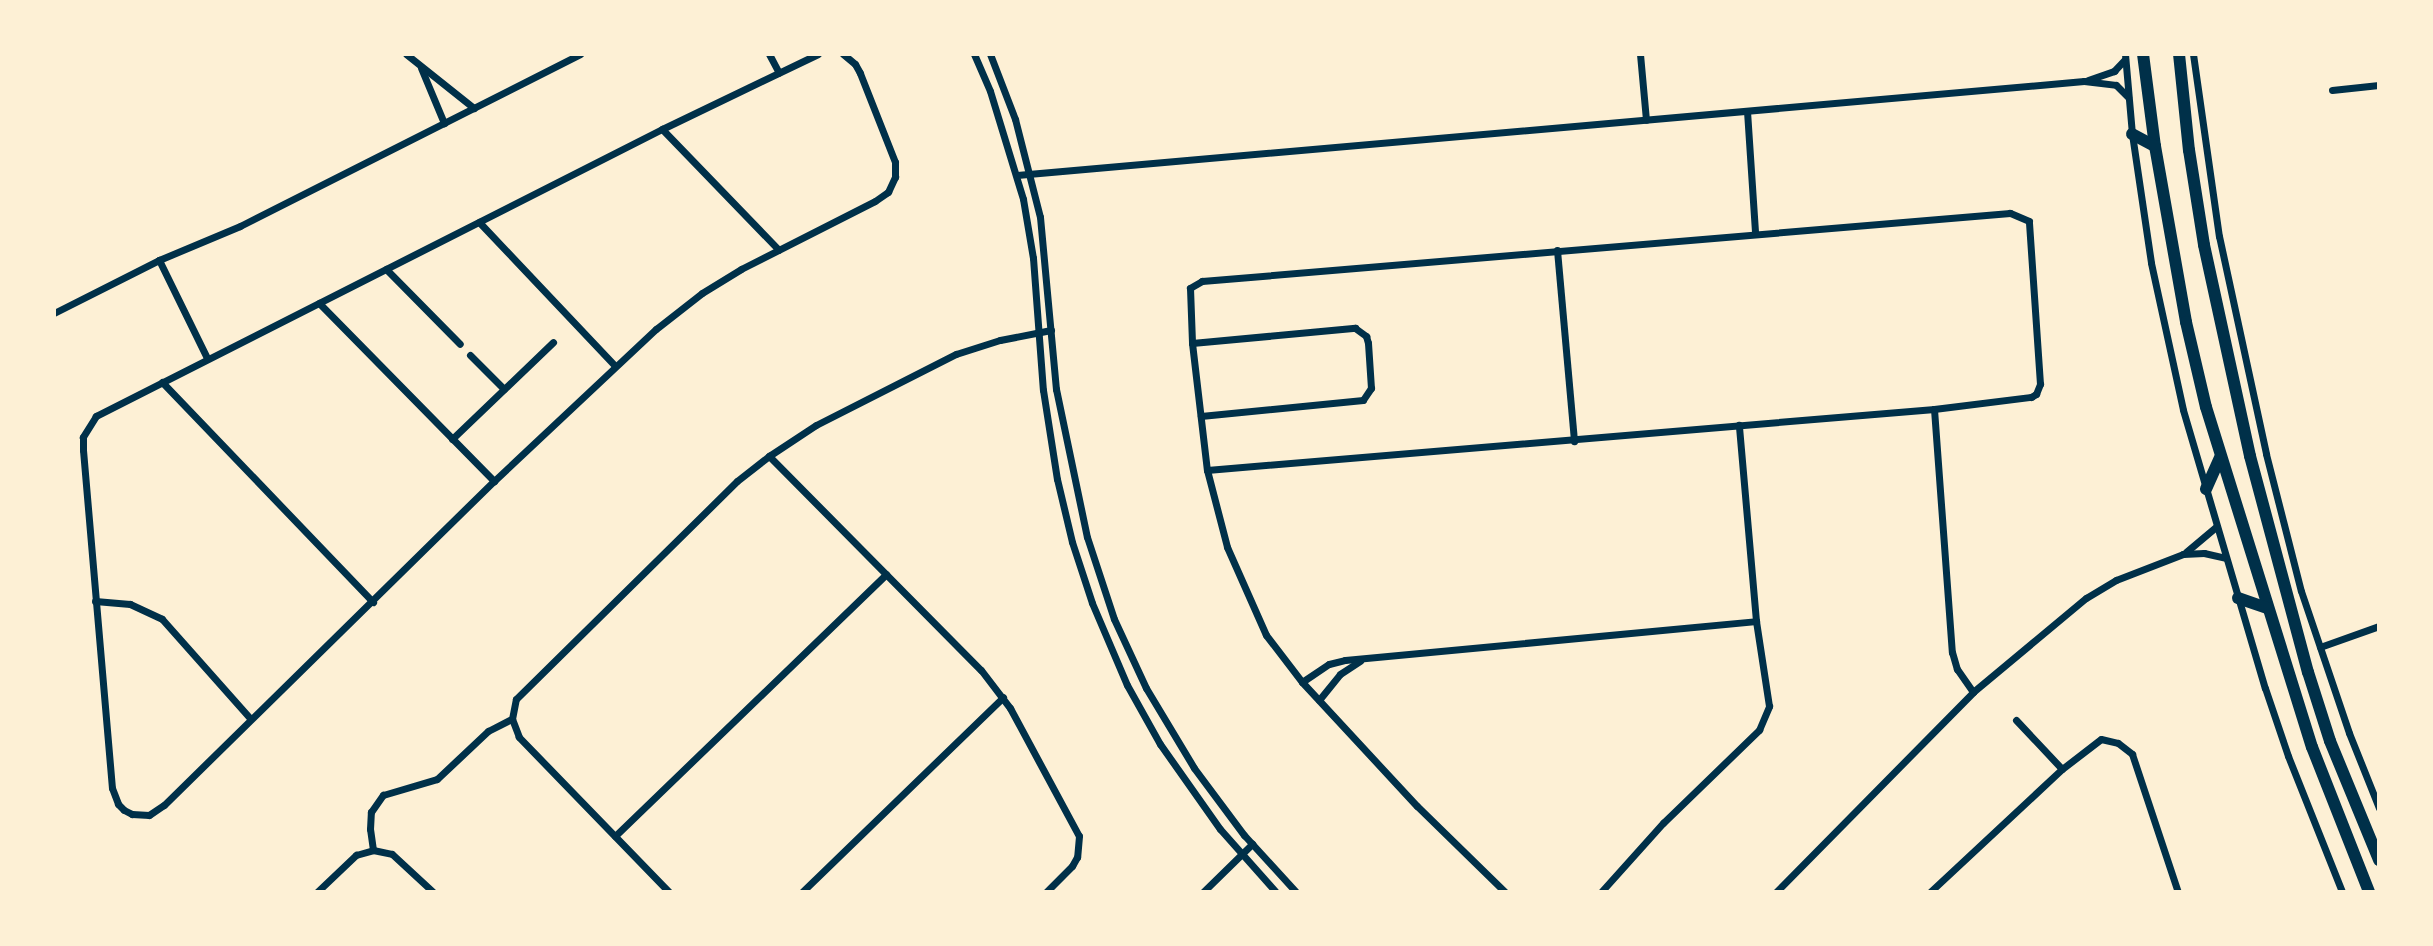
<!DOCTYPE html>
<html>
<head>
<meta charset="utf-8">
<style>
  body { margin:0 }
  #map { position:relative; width:2433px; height:946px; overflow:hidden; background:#fdf0d5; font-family:"Fira Sans Condensed",sans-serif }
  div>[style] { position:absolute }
  .minor>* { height:7px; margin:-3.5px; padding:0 3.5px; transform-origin:3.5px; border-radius:3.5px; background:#003049 }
  .secondary>* { height:12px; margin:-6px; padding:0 6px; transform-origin:6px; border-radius:6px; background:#003049 }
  span { translate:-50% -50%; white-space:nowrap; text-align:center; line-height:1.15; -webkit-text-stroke:6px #fdf0d5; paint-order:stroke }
  .frame { position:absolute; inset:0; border:56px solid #fdf0d5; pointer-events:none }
</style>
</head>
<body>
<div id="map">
  <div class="minor">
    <i style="left:406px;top:54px;width:87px;rotate:38.5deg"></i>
    <i style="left:769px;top:54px;width:21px;rotate:62deg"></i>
    <i style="left:818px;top:54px;width:173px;rotate:154.3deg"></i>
    <i style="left:662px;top:129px;width:635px;rotate:153.11deg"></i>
    <i style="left:96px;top:416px;width:25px;rotate:122deg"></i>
    <i style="left:83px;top:437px;width:13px;rotate:90deg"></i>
    <i style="left:83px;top:450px;width:339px;rotate:85.1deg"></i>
    <i style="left:112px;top:788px;width:17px;rotate:69deg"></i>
    <i style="left:118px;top:804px;width:8px;rotate:45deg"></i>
    <i style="left:124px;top:810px;width:9px;rotate:27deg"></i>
    <i style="left:132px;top:814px;width:17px;rotate:3deg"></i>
    <i style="left:149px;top:815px;width:18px;rotate:-34deg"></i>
    <i style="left:164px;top:805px;width:462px;rotate:-44.5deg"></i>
    <i style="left:494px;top:481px;width:222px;rotate:-43.2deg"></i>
    <i style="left:656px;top:329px;width:58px;rotate:-38deg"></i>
    <i style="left:702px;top:293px;width:46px;rotate:-31.6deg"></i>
    <i style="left:741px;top:269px;width:150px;rotate:-26.9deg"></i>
    <i style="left:875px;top:201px;width:16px;rotate:-35deg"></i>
    <i style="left:888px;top:192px;width:17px;rotate:-65deg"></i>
    <i style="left:895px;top:177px;width:15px;rotate:-90deg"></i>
    <i style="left:895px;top:162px;width:96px;rotate:-111.5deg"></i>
    <i style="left:860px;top:73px;width:10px;rotate:-119deg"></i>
    <i style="left:855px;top:64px;width:16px;rotate:-140deg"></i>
    <i style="left:974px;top:54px;width:40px;rotate:66.6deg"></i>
    <i style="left:990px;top:91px;width:113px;rotate:73deg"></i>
    <i style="left:1023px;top:199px;width:60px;rotate:80.4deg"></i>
    <i style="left:1033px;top:258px;width:132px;rotate:85.7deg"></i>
    <i style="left:1043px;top:390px;width:90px;rotate:81.1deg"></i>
    <i style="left:1057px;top:479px;width:65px;rotate:76.6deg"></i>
    <i style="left:1072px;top:542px;width:64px;rotate:71.8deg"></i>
    <i style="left:1092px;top:603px;width:89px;rotate:66.9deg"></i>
    <i style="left:1127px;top:685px;width:68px;rotate:60.8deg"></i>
    <i style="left:1160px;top:744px;width:104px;rotate:54.8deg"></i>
    <i style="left:1220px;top:829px;width:84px;rotate:48.4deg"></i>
    <i style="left:990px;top:54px;width:70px;rotate:69deg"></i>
    <i style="left:1015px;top:119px;width:101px;rotate:75.7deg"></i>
    <i style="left:1040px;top:217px;width:173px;rotate:84.7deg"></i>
    <i style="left:1056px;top:389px;width:151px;rotate:78.2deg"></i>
    <i style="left:1087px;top:537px;width:86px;rotate:71.8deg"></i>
    <i style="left:1114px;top:619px;width:76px;rotate:65.1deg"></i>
    <i style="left:1146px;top:688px;width:93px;rotate:59deg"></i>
    <i style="left:1194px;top:768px;width:84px;rotate:53.3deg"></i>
    <i style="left:1244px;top:835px;width:77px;rotate:47.6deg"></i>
    <i style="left:1640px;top:54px;width:66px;rotate:84.8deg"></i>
    <i style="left:2125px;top:54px;width:80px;rotate:85deg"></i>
    <i style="left:2132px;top:134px;width:130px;rotate:81.6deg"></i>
    <i style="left:2151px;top:263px;width:150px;rotate:77.7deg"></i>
    <i style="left:2183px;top:410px;width:290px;rotate:73.6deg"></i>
    <i style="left:2265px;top:688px;width:72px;rotate:71.3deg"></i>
    <i style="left:2288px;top:756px;width:146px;rotate:68.3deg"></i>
    <i style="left:2193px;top:54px;width:184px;rotate:81.9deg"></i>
    <i style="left:2219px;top:236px;width:223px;rotate:77.8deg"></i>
    <i style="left:2266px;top:454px;width:141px;rotate:75.7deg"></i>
    <i style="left:2301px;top:591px;width:150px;rotate:71.3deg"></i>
    <i style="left:2349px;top:733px;width:81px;rotate:68.2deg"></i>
    <i style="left:421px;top:68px;width:60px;rotate:67.3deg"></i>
    <i style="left:2088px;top:80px;width:28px;rotate:-19deg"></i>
    <i style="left:2114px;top:71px;width:16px;rotate:-47deg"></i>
    <i style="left:2332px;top:90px;width:47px;rotate:-6.1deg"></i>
    <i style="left:1747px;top:111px;width:122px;rotate:86.2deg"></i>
    <i style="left:662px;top:129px;width:168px;rotate:46deg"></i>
    <i style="left:1017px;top:175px;width:1071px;rotate:-5.03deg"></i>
    <i style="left:2084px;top:81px;width:32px;rotate:7deg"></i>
    <i style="left:2116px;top:85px;width:17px;rotate:45deg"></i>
    <i style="left:479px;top:222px;width:197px;rotate:46.6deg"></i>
    <i style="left:1557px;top:250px;width:192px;rotate:84.9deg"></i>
    <i style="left:159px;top:260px;width:109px;rotate:63.9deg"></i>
    <i style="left:386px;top:269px;width:105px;rotate:45.4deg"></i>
    <i style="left:319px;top:303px;width:250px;rotate:45.5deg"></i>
    <i style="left:54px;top:313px;width:118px;rotate:-26.8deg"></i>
    <i style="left:159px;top:260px;width:88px;rotate:-22.8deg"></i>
    <i style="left:240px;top:226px;width:381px;rotate:-26.8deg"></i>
    <i style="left:1192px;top:343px;width:164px;rotate:-5.3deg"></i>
    <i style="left:1355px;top:328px;width:14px;rotate:36deg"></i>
    <i style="left:1366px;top:336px;width:7px;rotate:74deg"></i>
    <i style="left:1368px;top:343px;width:45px;rotate:86.2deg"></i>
    <i style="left:1371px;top:388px;width:14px;rotate:124deg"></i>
    <i style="left:1363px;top:400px;width:163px;rotate:174.4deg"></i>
    <i style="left:470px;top:355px;width:48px;rotate:45deg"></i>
    <i style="left:162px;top:382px;width:305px;rotate:46.2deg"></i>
    <i style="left:1934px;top:409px;width:244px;rotate:85.8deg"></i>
    <i style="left:1952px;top:652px;width:18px;rotate:74deg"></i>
    <i style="left:1957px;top:669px;width:28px;rotate:55deg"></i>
    <i style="left:452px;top:439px;width:140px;rotate:-43.8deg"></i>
    <i style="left:769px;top:456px;width:301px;rotate:45.3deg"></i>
    <i style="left:981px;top:670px;width:48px;rotate:52.7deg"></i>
    <i style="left:1010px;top:708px;width:145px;rotate:61.7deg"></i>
    <i style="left:1079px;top:836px;width:21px;rotate:95deg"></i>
    <i style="left:1077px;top:857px;width:10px;rotate:119deg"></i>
    <i style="left:1072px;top:866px;width:37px;rotate:135deg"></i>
    <i style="left:1207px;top:470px;width:730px;rotate:-4.8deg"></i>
    <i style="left:1934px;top:409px;width:98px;rotate:-7.1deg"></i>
    <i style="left:2031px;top:397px;width:6px;rotate:-31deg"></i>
    <i style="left:2036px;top:394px;width:11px;rotate:-68deg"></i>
    <i style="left:2040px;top:384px;width:163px;rotate:-93.9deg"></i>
    <i style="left:2029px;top:221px;width:21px;rotate:-157deg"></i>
    <i style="left:2010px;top:213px;width:811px;rotate:175.19deg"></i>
    <i style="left:1202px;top:281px;width:14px;rotate:150deg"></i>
    <i style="left:1190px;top:288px;width:55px;rotate:87.9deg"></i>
    <i style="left:1192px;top:343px;width:128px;rotate:83.3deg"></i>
    <i style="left:1207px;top:470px;width:80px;rotate:75.4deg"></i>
    <i style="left:1227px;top:547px;width:96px;rotate:66.1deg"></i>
    <i style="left:1266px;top:635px;width:59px;rotate:52.5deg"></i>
    <i style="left:1302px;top:682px;width:169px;rotate:47.2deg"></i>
    <i style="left:1417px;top:806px;width:123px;rotate:44.3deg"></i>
    <i style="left:2186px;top:552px;width:40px;rotate:-40deg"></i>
    <i style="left:95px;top:601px;width:35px;rotate:5deg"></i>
    <i style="left:130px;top:604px;width:35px;rotate:25deg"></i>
    <i style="left:162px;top:619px;width:132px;rotate:48.4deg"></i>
    <i style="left:2320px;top:647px;width:63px;rotate:-19.6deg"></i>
    <i style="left:1302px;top:682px;width:32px;rotate:-34deg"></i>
    <i style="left:1329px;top:664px;width:16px;rotate:-14deg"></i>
    <i style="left:1345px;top:660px;width:413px;rotate:-5.4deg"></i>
    <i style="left:1319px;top:700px;width:33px;rotate:-51deg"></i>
    <i style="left:1340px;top:674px;width:24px;rotate:-33deg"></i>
    <i style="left:2016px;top:720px;width:67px;rotate:46.8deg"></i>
    <i style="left:615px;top:836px;width:377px;rotate:-44deg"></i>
    <i style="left:373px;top:850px;width:21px;rotate:-98deg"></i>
    <i style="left:370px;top:829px;width:17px;rotate:-87deg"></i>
    <i style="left:371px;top:812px;width:21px;rotate:-55deg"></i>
    <i style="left:383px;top:795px;width:56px;rotate:-16.5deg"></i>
    <i style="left:437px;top:779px;width:70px;rotate:-43.3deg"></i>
    <i style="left:488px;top:731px;width:27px;rotate:-27deg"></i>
    <i style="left:317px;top:892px;width:54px;rotate:-43.5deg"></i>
    <i style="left:356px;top:855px;width:18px;rotate:-16deg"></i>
    <i style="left:373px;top:850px;width:19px;rotate:12deg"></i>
    <i style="left:392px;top:854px;width:56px;rotate:42.8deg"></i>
    <i style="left:669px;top:892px;width:216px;rotate:-134.1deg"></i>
    <i style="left:519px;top:737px;width:19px;rotate:-111deg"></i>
    <i style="left:512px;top:719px;width:20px;rotate:-79deg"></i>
    <i style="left:516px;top:699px;width:310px;rotate:-44.6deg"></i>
    <i style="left:737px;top:481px;width:41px;rotate:-38deg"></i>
    <i style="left:769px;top:456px;width:56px;rotate:-33.4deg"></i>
    <i style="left:816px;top:425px;width:157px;rotate:-26.9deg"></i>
    <i style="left:956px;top:354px;width:46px;rotate:-17.7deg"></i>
    <i style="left:1000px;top:340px;width:52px;rotate:-11.1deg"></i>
    <i style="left:802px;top:892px;width:280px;rotate:-44.1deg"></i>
    <i style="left:1203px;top:892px;width:69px;rotate:-44.4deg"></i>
    <i style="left:1601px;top:892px;width:93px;rotate:-48.1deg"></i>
    <i style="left:1663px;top:823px;width:134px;rotate:-44.1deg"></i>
    <i style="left:1759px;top:730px;width:26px;rotate:-67deg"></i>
    <i style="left:1769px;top:706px;width:86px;rotate:-98.7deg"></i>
    <i style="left:1756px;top:621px;width:197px;rotate:-95deg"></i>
    <i style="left:1776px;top:892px;width:281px;rotate:-45.4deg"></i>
    <i style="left:1973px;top:692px;width:147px;rotate:-39.8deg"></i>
    <i style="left:2086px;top:598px;width:35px;rotate:-31deg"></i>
    <i style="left:2116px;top:580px;width:72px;rotate:-21.2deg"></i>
    <i style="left:2183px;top:554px;width:21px;rotate:-3deg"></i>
    <i style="left:2204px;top:553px;width:22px;rotate:13deg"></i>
    <i style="left:1930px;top:892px;width:180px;rotate:-43deg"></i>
    <i style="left:2062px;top:769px;width:49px;rotate:-37.6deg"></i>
    <i style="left:2101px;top:739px;width:17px;rotate:13deg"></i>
    <i style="left:2118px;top:743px;width:18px;rotate:38deg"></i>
    <i style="left:2132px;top:754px;width:145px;rotate:71.6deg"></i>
  </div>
  <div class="secondary">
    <i style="left:2143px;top:54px;width:93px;rotate:82.6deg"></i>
    <i style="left:2155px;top:146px;width:179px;rotate:80deg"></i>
    <i style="left:2186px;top:322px;width:87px;rotate:76.8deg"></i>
    <i style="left:2206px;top:407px;width:356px;rotate:72.7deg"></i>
    <i style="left:2312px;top:747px;width:156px;rotate:68.5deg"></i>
    <i style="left:2179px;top:54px;width:97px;rotate:84.1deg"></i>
    <i style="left:2189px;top:150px;width:96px;rotate:81deg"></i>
    <i style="left:2204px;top:245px;width:216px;rotate:77.7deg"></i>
    <i style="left:2250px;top:456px;width:224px;rotate:75deg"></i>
    <i style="left:2308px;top:672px;width:72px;rotate:72.3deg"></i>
    <i style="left:2330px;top:741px;width:129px;rotate:67.6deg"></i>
    <i style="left:2132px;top:134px;width:26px;rotate:28deg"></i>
    <i style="left:2206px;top:489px;width:34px;rotate:-66deg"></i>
    <i style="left:2238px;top:598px;width:31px;rotate:19deg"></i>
  </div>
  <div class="frame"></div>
</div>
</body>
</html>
